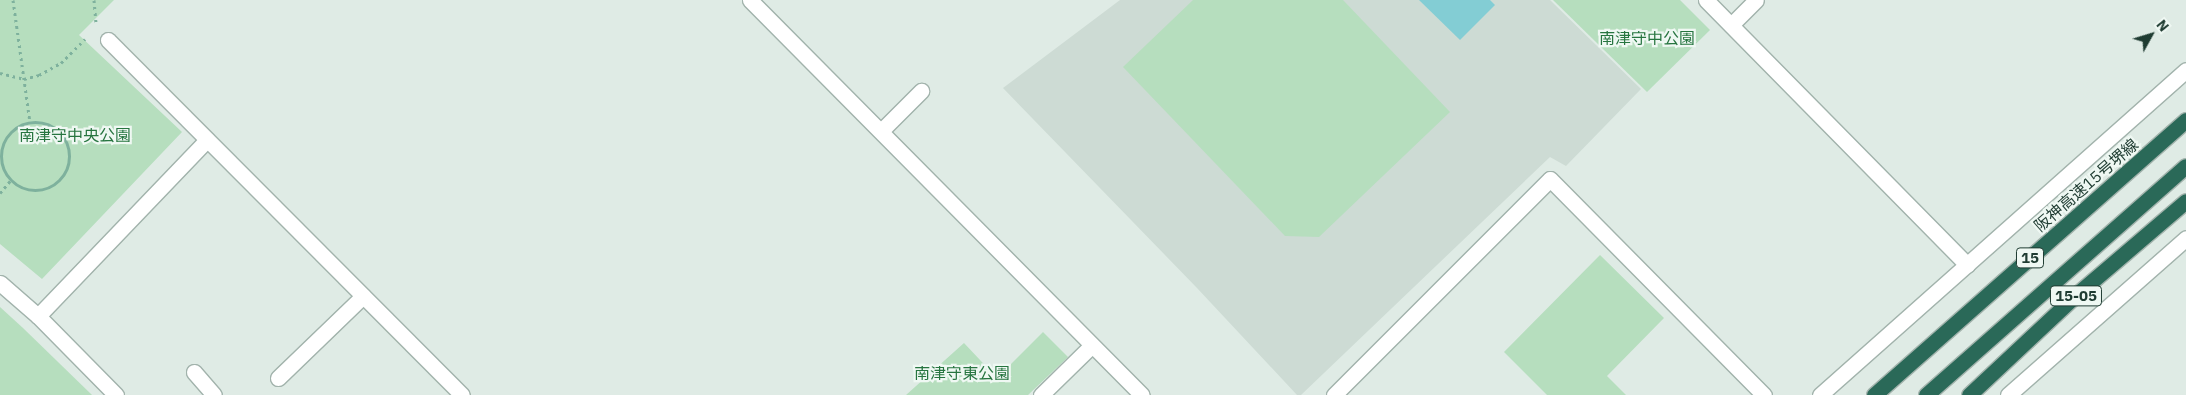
<!DOCTYPE html>
<html>
<head>
<meta charset="utf-8">
<style>
  body { margin:0 }
  #map { position:relative; width:2186px; height:395px; overflow:hidden; background:#dfebe5; font-family:"IBM Plex Sans","Noto Sans JP",sans-serif }
  div>[style] { position:absolute }
  .built>* { inset:0; background:#cddbd4 }
  .green>* { inset:0; background:#b6debe }
  .water>* { inset:0; background:#83cdd4 }
  .path>* { height:3px; margin-top:-1.5px; transform-origin:0; background:repeating-linear-gradient(90deg,#7eb19d 0 2.5px,transparent 0 6.5px) }
  .path>.ring { margin:-1.5px; padding:0; box-sizing:content-box; background:none; border:3px solid #7eb19d; border-radius:50% }
  .roads { filter:drop-shadow(1px 0 #a2b3ac) drop-shadow(-1px 0 #a2b3ac) drop-shadow(0 1px #a2b3ac) drop-shadow(0 -1px #a2b3ac) }
  .minor>* { height:15px; margin:-7.5px; padding:0 7.5px; transform-origin:7.5px; border-radius:7.5px; background:#fff }
  .highway>* { height:15px; margin:-7.5px; padding:0 7.5px; transform-origin:7.5px; border-radius:7.5px; background:#2a6958 }
  span { translate:-50% -50%; white-space:nowrap; text-align:center; line-height:1.15; -webkit-text-stroke:4.5px #eff8f3; paint-order:stroke }
  .shield-label span { padding:1px 4px; background:#eff8f3; border:1px solid; border-radius:4px; -webkit-text-stroke-width:0 }
  .shield-label { font-size:15px; color:#1f3c32; font-weight:700 }
  .park-label { font-size:16px; color:#277540 }
  .street-label { font-size:16px; color:#1f3c32 }
  .north { position:absolute; left:2126px; top:10px; width:50px; height:50px; -webkit-text-stroke:4px #eff8f3; paint-order:stroke; rotate:51deg; font-size:14px; font-weight:700; line-height:20px; text-align:center; color:#1f3c32 }
  .north::after { content:''; display:block; margin:auto; width:18px; height:22px; background:#1f3c32; clip-path:polygon(50% 0,100% 100%,50% 72%,0 100%) }
</style>
</head>
<body>
<div id="map">
  <div class="built">
    <i style="clip-path:polygon(1120px 0,1550px 0,1641px 89px,1566px 166px,1550px 157px,1301px 395px,1297px 395px,1197px 288px,1003px 88px)"></i>
  </div>
  <div class="green">
    <i style="clip-path:polygon(0 0,114px 0,79px 35px,182px 132px,42px 279px,0 244px)"></i>
    <i style="clip-path:polygon(1193px 0,1343px 0,1450px 112px,1319px 237px,1285px 236px,1123px 67px)"></i>
    <i style="clip-path:polygon(1553px 0,1680px 0,1710px 30px,1647px 92px)"></i>
    <i style="clip-path:polygon(1600px 255px,1664px 318px,1607px 376px,1626px 395px,1547px 395px,1504px 352px)"></i>
    <i style="clip-path:polygon(0 307px,23px 328px,92px 395px,0 395px)"></i>
    <i style="clip-path:polygon(1043px 332px,1068px 357px,1028px 395px,906px 395px,964px 343px,997px 378px)"></i>
  </div>
  <div class="water">
    <i style="clip-path:polygon(1419px 0,1490px 0,1495px 5px,1460px 40px)"></i>
  </div>
  <div class="path">
    <i style="left:13px;top:0;width:123px;rotate:82.1deg"></i>
    <i style="left:94px;top:0;width:22px;rotate:85deg"></i>
    <i style="left:0;top:73px;width:25px;rotate:14deg"></i>
    <i style="left:24px;top:79px;width:16px;rotate:-15deg"></i>
    <i style="left:39px;top:75px;width:25px;rotate:-29deg"></i>
    <i style="left:61px;top:63px;width:34px;rotate:-45deg"></i>
    <i class="ring" style="left:1px;top:122px;width:65px;height:65px"></i>
    <i style="left:0;top:193px;width:17px;rotate:-50deg"></i>
  </div>
  <div class="roads">
    <div class="minor">
      <i style="left:750px;top:0;width:556px;rotate:45.22deg"></i>
      <i style="left:1706px;top:0;width:372px;rotate:45.4deg"></i>
      <i style="left:1731px;top:25px;width:35px;rotate:-45deg"></i>
      <i style="left:108px;top:40px;width:501px;rotate:45.08deg"></i>
      <i style="left:881px;top:131px;width:57px;rotate:-45deg"></i>
      <i style="left:0;top:283px;width:50px;rotate:41deg"></i>
      <i style="left:38px;top:316px;width:111px;rotate:45.4deg"></i>
      <i style="left:38px;top:316px;width:244px;rotate:-46.2deg"></i>
      <i style="left:194px;top:372px;width:30px;rotate:49deg"></i>
      <i style="left:278px;top:378px;width:118px;rotate:-44deg"></i>
      <i style="left:1041px;top:395px;width:71px;rotate:-44.4deg"></i>
      <i style="left:1334px;top:395px;width:305px;rotate:-45deg"></i>
      <i style="left:1550px;top:179px;width:304px;rotate:45.3deg"></i>
      <i style="left:1820px;top:395px;width:489px;rotate:-41.6deg"></i>
      <i style="left:2008px;top:395px;width:237px;rotate:-41.4deg"></i>
    </div>
    <div class="highway">
      <i style="left:1874px;top:395px;width:416px;rotate:-41.4deg"></i>
      <i style="left:1926px;top:395px;width:346px;rotate:-41.4deg"></i>
      <i style="left:1969px;top:395px;width:148px;rotate:-43.1deg"></i>
      <i style="left:2077px;top:294px;width:143px;rotate:-40.5deg"></i>
    </div>
  </div>
  <div class="shield-label">
    <span style="left:2030px;top:258px">15</span>
    <span style="left:2076px;top:296px">15-05</span>
  </div>
  <div class="park-label">
    <span style="left:1647px;top:38px">南津守中公園</span>
    <span style="left:75px;top:135px">南津守中央公園</span>
    <span style="left:962px;top:373px">南津守東公園</span>
  </div>
  <div class="street-label">
    <span style="left:2086px;top:185px;rotate:-41deg">阪神高速15号堺線</span>
  </div>
  <div class="north">N</div>
</div>
</body>
</html>
